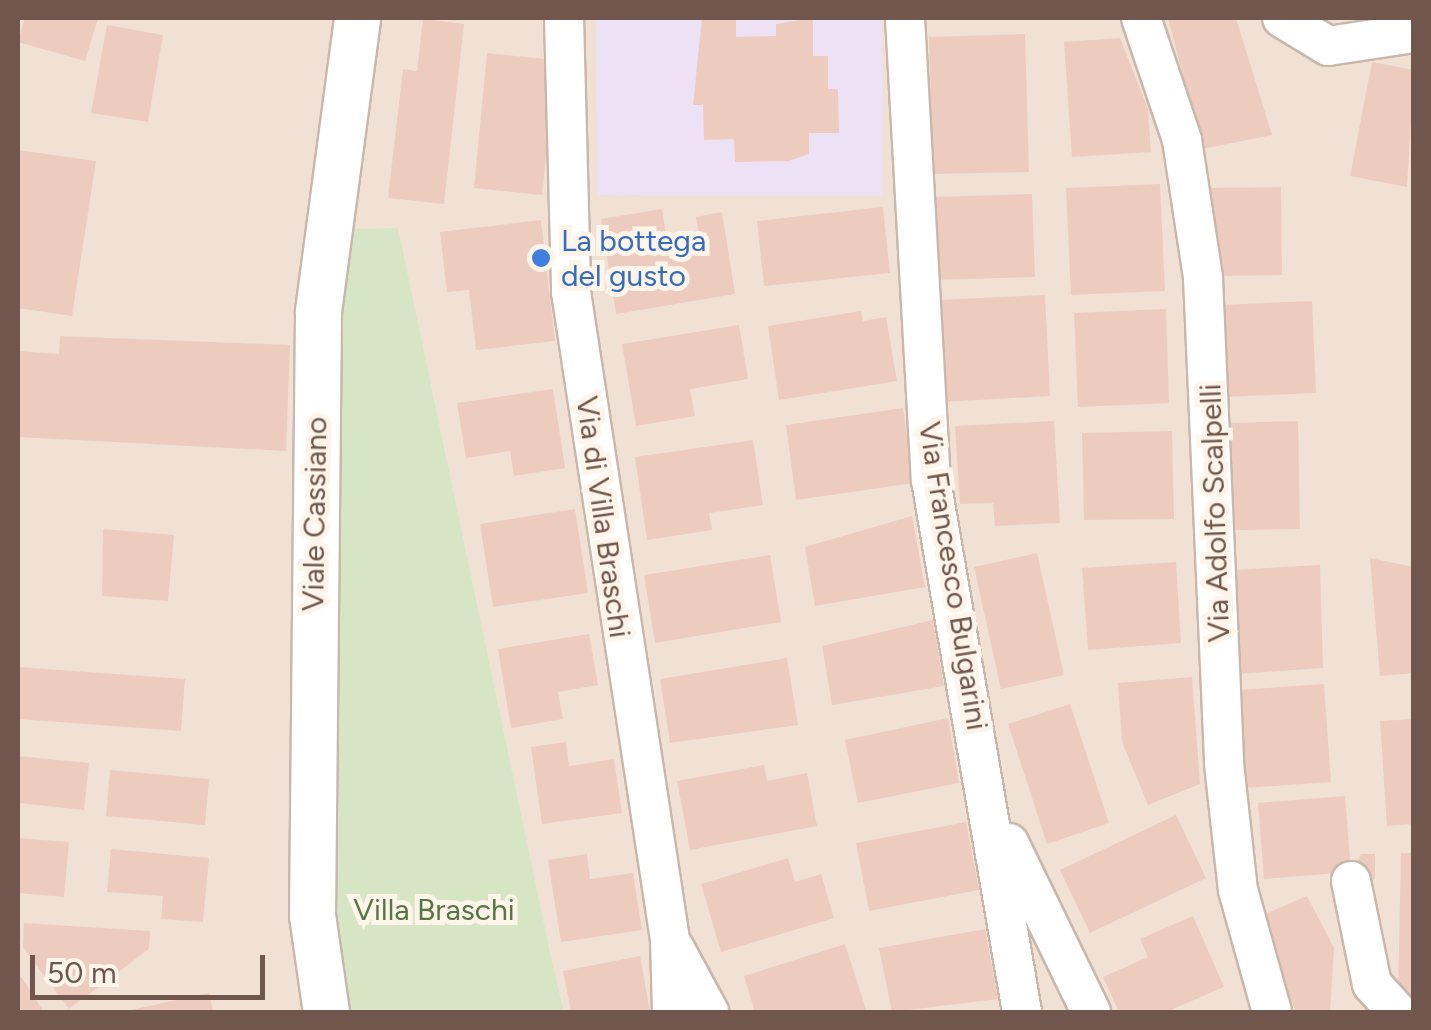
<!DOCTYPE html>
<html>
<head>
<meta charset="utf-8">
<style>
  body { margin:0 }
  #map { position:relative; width:1431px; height:1030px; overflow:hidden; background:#faf0e5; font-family:Figtree,sans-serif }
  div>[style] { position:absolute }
  .residential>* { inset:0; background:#f1e1d4 }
  .education>* { inset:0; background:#ede1f6 }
  .green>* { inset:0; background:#d6e6c4 }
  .building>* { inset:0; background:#edccbf }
  .roads { filter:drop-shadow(2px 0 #cab7ac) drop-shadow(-2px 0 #cab7ac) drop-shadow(0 2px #cab7ac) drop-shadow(0 -2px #cab7ac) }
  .minor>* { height:38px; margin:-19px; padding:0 19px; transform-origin:19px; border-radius:19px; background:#fff }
  .tertiary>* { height:45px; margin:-22.5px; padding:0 22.5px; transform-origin:22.5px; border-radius:22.5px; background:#fff }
  .dots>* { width:28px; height:28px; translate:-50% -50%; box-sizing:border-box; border:5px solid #fdf4ea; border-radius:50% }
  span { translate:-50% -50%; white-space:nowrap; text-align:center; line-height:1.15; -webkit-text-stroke:10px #fdf4ea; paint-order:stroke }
  .shop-label { font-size:30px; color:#366cbe }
  .left { translate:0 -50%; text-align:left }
  .street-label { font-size:30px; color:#70564c }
  .park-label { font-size:30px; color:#587545 }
  .frame { position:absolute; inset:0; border:20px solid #70564c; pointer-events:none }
  .scale { position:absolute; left:30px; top:955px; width:235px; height:45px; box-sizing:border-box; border:5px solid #70564c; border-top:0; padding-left:12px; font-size:30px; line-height:35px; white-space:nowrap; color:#70564c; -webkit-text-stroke:8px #fdf4ea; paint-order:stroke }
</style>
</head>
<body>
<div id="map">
  <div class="residential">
    <i style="clip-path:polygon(18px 18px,1413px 18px,1413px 1012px,18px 1012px)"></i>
  </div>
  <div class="education">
    <i style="clip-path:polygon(596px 18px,882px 18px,883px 196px,597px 195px)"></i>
  </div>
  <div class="green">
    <i style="clip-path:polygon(398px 228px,552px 962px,564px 1012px,346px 1012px,332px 966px,341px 229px)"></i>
  </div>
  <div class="building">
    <i style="clip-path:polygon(25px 18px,98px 18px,85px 61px,18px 42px)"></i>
    <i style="clip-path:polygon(702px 18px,736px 18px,736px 37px,776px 36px,776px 24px,813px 18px,813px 56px,828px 56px,828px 89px,838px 89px,839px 133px,809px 133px,809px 154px,789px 161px,735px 162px,734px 139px,704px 140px,703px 105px,693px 105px)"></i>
    <i style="clip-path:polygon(1168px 18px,1236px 18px,1272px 135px,1202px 149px)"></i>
    <i style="clip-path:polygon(423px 19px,464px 24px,444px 204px,388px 198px,403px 69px,417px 71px)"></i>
    <i style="clip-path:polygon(107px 25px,163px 35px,148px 122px,91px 113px)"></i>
    <i style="clip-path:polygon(1025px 34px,1029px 172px,933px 174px,929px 37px)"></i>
    <i style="clip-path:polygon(1120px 38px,1148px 109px,1151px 152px,1072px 157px,1064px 42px)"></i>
    <i style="clip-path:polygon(487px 53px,556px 60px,542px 195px,474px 188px)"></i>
    <i style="clip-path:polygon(1372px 62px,1414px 70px,1407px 187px,1350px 176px)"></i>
    <i style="clip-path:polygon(18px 150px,96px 161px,72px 316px,18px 308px)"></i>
    <i style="clip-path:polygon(1160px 184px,1165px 291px,1071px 295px,1066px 188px)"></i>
    <i style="clip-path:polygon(1281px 187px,1282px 275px,1212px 276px,1211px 188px)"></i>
    <i style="clip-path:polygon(1032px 194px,1035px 277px,935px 280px,931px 197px)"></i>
    <i style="clip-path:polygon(883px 207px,890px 273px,764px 286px,757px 221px)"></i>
    <i style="clip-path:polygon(662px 209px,667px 241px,699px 236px,696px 217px,722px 212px,735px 294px,616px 314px,601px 219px)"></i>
    <i style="clip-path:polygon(541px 220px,555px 341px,476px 350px,469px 290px,447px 292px,440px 232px)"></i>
    <i style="clip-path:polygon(1045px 295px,1050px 396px,942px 402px,937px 300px)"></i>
    <i style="clip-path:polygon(1312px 301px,1316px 393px,1224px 397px,1220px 305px)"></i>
    <i style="clip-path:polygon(1166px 309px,1169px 403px,1078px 407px,1074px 313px)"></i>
    <i style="clip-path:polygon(861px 311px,863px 321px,886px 317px,897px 381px,779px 400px,768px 326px)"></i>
    <i style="clip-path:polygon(739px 325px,748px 379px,690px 389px,695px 416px,636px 426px,622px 344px)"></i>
    <i style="clip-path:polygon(60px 336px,290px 345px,286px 451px,18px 437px,18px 351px,59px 354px)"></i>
    <i style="clip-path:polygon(553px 389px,565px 468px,514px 476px,510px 451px,466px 458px,457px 403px)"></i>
    <i style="clip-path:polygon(903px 408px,914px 483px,796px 500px,786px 425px)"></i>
    <i style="clip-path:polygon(1054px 421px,1060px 523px,995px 526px,993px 503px,960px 504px,955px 426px)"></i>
    <i style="clip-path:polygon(1298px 421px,1300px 529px,1233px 530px,1231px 423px)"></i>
    <i style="clip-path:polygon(1172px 431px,1174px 519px,1084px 520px,1082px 433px)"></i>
    <i style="clip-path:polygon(753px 440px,763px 505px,709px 513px,712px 530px,647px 540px,635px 457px)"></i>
    <i style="clip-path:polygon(575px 509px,588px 593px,493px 607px,480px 524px)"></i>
    <i style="clip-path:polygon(912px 516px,925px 587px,815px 606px,805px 547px)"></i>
    <i style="clip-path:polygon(103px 529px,174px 535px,168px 601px,102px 596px)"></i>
    <i style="clip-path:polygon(1037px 553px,1064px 675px,1001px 689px,974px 567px)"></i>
    <i style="clip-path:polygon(770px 555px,781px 622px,655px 643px,644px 575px)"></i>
    <i style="clip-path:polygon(1370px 558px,1414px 567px,1414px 673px,1380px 676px)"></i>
    <i style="clip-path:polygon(1176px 562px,1181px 643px,1088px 650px,1082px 568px)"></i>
    <i style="clip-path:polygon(1320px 565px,1323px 668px,1236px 674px,1233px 570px)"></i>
    <i style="clip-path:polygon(933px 620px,944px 686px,832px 705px,822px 646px)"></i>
    <i style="clip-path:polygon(589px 634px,598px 685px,558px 692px,563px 719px,511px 728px,498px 649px)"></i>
    <i style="clip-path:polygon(787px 658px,798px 725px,670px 743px,660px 679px)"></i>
    <i style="clip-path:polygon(18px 667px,185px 679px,181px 731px,18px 719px)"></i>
    <i style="clip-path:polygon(1192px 677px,1200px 784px,1148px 805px,1122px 742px,1118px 683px)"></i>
    <i style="clip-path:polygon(1324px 684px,1331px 782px,1243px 788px,1239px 690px)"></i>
    <i style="clip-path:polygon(1070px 704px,1109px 823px,1047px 844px,1008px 724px)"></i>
    <i style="clip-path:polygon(948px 718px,959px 783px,858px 803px,845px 740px)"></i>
    <i style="clip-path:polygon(1414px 719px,1414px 824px,1387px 826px,1380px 721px)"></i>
    <i style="clip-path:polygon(566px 742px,569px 766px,614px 759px,622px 813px,542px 824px,531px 747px)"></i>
    <i style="clip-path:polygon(18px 756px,89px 763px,84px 810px,18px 803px)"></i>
    <i style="clip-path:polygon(764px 765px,767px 781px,807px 773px,817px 826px,690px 850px,677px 781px)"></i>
    <i style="clip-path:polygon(110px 770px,209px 779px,205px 825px,106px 816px)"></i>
    <i style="clip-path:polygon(1345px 796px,1351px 872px,1264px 879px,1258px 803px)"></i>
    <i style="clip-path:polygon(1176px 815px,1206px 878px,1090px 933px,1060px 870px)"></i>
    <i style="clip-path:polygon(966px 822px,979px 890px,869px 911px,856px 843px)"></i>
    <i style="clip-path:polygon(18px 838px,69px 842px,64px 897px,18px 893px)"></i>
    <i style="clip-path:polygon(111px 849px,209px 858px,203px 922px,161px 919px,163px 896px,107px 892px)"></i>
    <i style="clip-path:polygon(1401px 853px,1414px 853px,1414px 1012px,1398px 995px)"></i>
    <i style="clip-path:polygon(587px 854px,590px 879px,633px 873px,642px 930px,561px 942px,548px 860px)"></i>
    <i style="clip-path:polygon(1361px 854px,1375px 854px,1375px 879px,1348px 879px)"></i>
    <i style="clip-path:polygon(788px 858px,795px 882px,821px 874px,834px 918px,721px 952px,701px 884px)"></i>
    <i style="clip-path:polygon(1307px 896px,1334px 948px,1330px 1012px,1296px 1012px,1256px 918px)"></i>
    <i style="clip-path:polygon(1193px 916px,1224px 987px,1166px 1012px,1119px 1012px,1103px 977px,1148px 957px,1140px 939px)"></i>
    <i style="clip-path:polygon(24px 923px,150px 931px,149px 949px,69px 1009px,23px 947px)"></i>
    <i style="clip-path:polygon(985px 929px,998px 999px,892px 1012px,879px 948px)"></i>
    <i style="clip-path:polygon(845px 944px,867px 1012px,755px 1012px,744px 976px)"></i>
    <i style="clip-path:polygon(640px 956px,650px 1012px,571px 1012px,563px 971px)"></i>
    <i style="clip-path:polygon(18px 972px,44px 1012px,18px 1012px)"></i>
    <i style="clip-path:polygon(209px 993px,213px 1012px,127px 1012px,126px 1011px)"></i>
  </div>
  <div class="roads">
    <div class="minor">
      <i style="left:564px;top:18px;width:274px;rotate:88.5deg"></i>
      <i style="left:571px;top:292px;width:656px;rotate:81.31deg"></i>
      <i style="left:670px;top:940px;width:72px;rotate:88.4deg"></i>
      <i style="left:905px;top:18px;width:463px;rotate:86.8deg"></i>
      <i style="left:931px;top:480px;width:540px;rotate:80.29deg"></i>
      <i style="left:1141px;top:18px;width:129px;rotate:71.4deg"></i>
      <i style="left:1182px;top:140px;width:140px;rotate:81.3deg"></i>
      <i style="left:1203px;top:278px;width:486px;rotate:87.5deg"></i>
      <i style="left:1224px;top:764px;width:127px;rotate:83.7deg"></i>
      <i style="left:1238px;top:890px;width:127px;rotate:74.4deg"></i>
      <i style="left:1282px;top:18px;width:54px;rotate:31.3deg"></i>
      <i style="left:1328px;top:46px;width:87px;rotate:-8.6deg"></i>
      <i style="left:1009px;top:843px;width:188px;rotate:64.1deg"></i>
      <i style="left:1351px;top:881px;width:105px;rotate:78.5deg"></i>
      <i style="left:1372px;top:984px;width:38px;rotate:48deg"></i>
      <i style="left:675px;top:949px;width:72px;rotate:61.6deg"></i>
    </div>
    <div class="tertiary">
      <i style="left:326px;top:1012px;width:98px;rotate:-98.2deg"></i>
      <i style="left:312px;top:915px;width:604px;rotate:-89.43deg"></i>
      <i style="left:318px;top:311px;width:296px;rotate:-82.4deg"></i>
    </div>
  </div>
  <div class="dots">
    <i style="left:541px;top:258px;background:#3f7fe0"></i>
  </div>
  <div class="shop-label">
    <span class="left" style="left:561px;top:258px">La bottega<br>del gusto</span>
  </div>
  <div class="street-label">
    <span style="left:1215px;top:513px;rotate:-92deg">Via Adolfo Scalpelli</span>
    <span style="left:315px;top:514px;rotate:-89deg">Viale Cassiano</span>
    <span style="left:603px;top:517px;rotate:82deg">Via di Villa Braschi</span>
    <span style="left:953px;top:576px;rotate:81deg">Via Francesco Bulgarini</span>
  </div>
  <div class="park-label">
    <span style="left:434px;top:910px">Villa Braschi</span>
  </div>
  <div class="frame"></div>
  <div class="scale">50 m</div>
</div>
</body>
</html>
